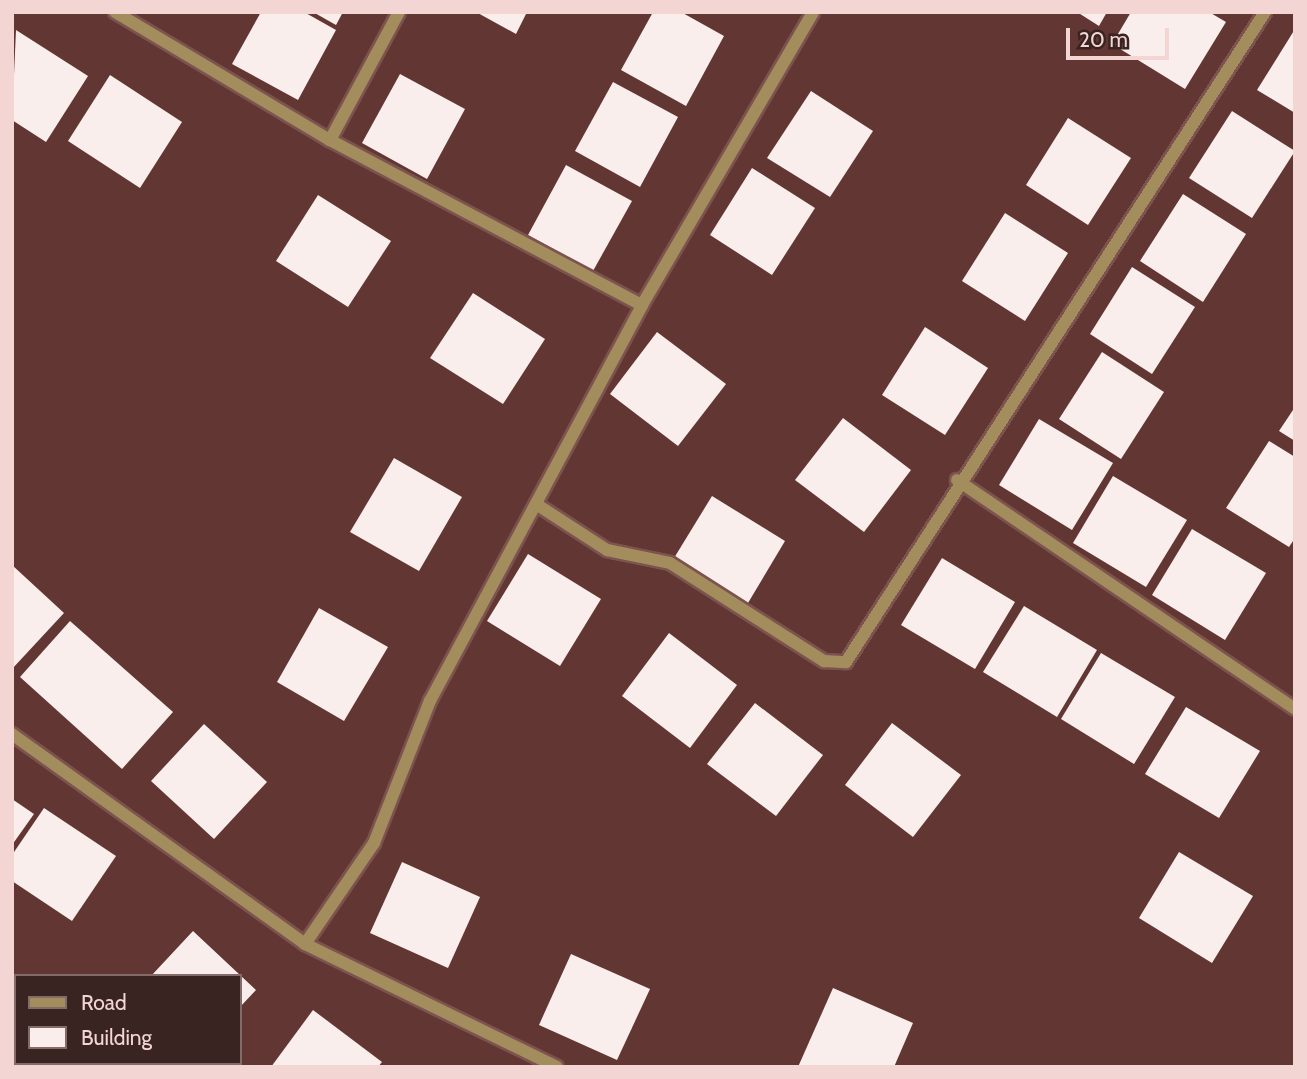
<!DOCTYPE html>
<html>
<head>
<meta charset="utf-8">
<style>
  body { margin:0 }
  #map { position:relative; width:1307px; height:1079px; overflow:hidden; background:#623632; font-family:Cabin,sans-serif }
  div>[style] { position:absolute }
  .building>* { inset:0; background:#faeeed }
  .roads { filter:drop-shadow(2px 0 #7c534f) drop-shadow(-2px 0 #7c534f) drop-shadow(0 2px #7c534f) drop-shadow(0 -2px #7c534f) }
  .minor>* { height:12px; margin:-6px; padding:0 6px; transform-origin:6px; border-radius:6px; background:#a38d5c }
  span { translate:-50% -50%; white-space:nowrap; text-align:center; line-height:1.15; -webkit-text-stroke:7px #392422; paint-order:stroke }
  .frame { position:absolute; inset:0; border:14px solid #f3d6d3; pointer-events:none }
  .legend { position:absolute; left:14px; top:974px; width:228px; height:91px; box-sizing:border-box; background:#392422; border:2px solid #836b69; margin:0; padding:9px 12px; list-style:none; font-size:21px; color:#f3d6d3 }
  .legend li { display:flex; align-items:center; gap:14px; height:35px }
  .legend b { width:35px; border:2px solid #836b69 }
  .scale { position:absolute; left:1066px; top:28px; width:103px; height:32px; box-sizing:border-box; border:4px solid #f3d6d3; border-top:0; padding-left:9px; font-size:21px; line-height:24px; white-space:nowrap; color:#f3d6d3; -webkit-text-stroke:5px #392422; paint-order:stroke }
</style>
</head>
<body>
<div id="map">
  <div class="building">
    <i style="clip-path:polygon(261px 12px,304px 12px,336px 30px,298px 100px,232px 64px)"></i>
    <i style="clip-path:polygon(313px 12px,343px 12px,336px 25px)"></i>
    <i style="clip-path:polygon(476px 12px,527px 12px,516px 34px)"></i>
    <i style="clip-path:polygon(653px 12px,681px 12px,724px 36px,686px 106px,621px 70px)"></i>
    <i style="clip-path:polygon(1077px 12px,1107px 12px,1099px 26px)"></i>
    <i style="clip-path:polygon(1131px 12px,1209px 12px,1226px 22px,1185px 89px,1112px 44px)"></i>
    <i style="clip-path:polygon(1295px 29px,1295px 113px,1257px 90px)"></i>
    <i style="clip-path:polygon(16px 30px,88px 76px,46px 142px,12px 120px)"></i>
    <i style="clip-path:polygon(400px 74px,465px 109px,427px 179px,362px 143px)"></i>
    <i style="clip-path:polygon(110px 75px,182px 122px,140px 188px,68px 141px)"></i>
    <i style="clip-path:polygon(613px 82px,678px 117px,640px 187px,575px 151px)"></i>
    <i style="clip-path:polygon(811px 91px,873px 131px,830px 197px,767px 158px)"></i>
    <i style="clip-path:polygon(1232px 111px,1295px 151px,1252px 218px,1189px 178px)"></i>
    <i style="clip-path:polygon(1068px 118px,1131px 158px,1088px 225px,1026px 185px)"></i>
    <i style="clip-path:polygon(566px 165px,632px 201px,593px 271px,528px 235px)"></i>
    <i style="clip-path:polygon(752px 168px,815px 208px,772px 275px,710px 235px)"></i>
    <i style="clip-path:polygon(1183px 194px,1246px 234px,1203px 302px,1140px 261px)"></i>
    <i style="clip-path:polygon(318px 195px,391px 241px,348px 307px,276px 261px)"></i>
    <i style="clip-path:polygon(1005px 213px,1068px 253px,1025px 321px,962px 281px)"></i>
    <i style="clip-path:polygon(1132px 267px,1195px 307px,1152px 374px,1090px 334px)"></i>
    <i style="clip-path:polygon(473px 293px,545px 339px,503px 404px,430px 358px)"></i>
    <i style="clip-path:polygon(925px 327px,988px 368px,945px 435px,882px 395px)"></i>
    <i style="clip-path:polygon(657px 332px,726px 384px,678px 446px,610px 394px)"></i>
    <i style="clip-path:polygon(1102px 352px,1164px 392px,1121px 459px,1059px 419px)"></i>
    <i style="clip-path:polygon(1295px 407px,1295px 441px,1279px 431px)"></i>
    <i style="clip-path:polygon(843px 418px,911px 470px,864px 532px,795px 480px)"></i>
    <i style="clip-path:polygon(1039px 419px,1113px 463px,1072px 530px,999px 485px)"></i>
    <i style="clip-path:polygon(1269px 441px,1295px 457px,1295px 538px,1289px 547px,1226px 508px)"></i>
    <i style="clip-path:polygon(394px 458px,462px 497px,419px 571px,350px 532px)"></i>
    <i style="clip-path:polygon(1113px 476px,1187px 520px,1146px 587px,1073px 543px)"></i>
    <i style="clip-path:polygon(712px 496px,785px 541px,745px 608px,671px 563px)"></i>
    <i style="clip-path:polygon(1192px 529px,1266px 573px,1225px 640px,1152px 595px)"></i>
    <i style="clip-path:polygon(528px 554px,601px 599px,560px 666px,487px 621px)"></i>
    <i style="clip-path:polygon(942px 558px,1015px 602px,975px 669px,901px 625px)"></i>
    <i style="clip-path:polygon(12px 565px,64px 613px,12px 669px)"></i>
    <i style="clip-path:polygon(1024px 606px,1097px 650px,1057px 717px,983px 672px)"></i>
    <i style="clip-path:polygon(319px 608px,388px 647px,344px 721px,277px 682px)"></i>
    <i style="clip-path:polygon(70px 621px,173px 712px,122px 769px,20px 677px)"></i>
    <i style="clip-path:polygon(669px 633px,737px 685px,690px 748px,622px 696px)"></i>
    <i style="clip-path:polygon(1101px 653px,1175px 697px,1134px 764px,1061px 719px)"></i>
    <i style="clip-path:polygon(755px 703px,823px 755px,776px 816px,707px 764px)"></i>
    <i style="clip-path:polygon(1186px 707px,1260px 751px,1219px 818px,1145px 774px)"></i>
    <i style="clip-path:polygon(892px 723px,961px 775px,913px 837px,845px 785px)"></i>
    <i style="clip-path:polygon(204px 724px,267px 782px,214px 839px,151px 781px)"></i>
    <i style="clip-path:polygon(12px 799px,34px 814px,12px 845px)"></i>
    <i style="clip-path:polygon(44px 808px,116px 856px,72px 921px,12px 881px,12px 855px)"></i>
    <i style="clip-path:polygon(1179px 852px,1253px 896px,1212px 963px,1139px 918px)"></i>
    <i style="clip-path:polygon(402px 862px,480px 897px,448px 968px,370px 933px)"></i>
    <i style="clip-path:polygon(193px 931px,256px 990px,240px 1007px,240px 976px,151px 976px)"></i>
    <i style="clip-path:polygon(571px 954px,650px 989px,617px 1060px,539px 1025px)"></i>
    <i style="clip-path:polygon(833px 988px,913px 1023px,894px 1067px,798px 1067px)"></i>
    <i style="clip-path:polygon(313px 1010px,382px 1062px,378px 1067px,271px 1067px)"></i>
  </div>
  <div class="roads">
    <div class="minor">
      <i style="left:115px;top:12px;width:250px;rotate:30.8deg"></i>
      <i style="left:330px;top:140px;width:353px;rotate:27.9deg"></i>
      <i style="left:330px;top:140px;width:145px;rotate:-61.7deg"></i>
      <i style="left:957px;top:480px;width:408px;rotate:34.1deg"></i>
      <i style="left:536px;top:504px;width:85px;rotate:32.9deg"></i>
      <i style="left:607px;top:550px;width:64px;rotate:11.7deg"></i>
      <i style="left:670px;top:563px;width:183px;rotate:32.5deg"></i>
      <i style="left:824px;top:661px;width:22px;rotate:3deg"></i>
      <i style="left:846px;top:662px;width:773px;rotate:-57.19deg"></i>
      <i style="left:12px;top:734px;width:360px;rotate:35.6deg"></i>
      <i style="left:305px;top:944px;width:280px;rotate:26deg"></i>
      <i style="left:305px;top:944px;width:122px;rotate:-55.7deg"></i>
      <i style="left:374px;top:843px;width:153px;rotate:-68.5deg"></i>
      <i style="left:430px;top:701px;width:449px;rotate:-61.8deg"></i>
      <i style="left:642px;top:305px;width:339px;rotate:-59.7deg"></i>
    </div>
  </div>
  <div class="frame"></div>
  <ul class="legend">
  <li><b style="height:9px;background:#a38d5c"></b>Road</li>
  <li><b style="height:19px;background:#faeeed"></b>Building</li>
  </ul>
  <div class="scale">20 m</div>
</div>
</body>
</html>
